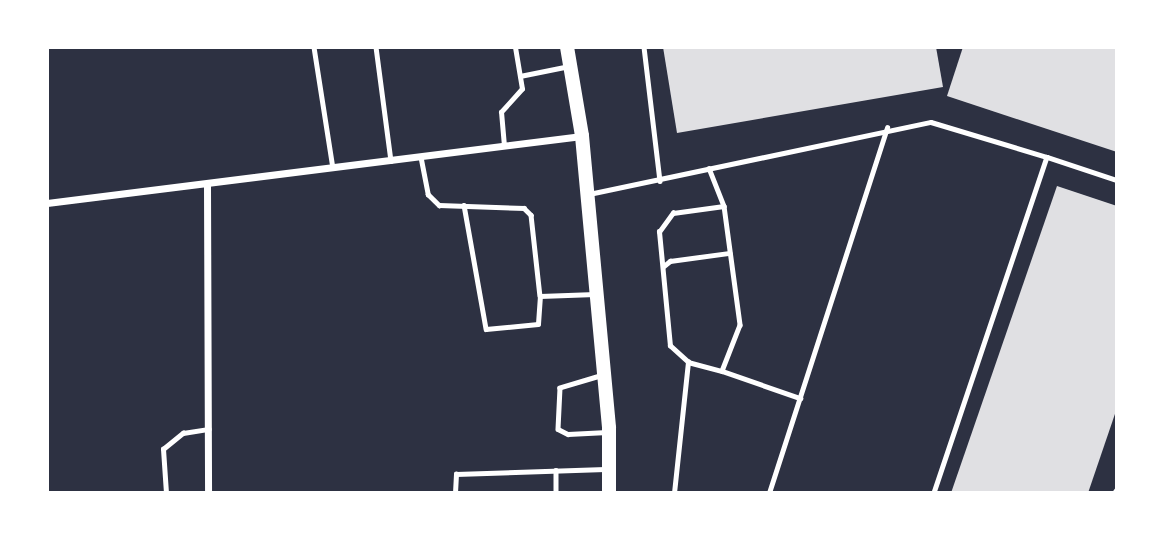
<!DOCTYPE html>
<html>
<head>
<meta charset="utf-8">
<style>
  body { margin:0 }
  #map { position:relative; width:1164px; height:540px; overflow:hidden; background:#2d3142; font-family:"Titillium Web",sans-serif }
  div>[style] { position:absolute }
  .building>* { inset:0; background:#e0e0e3 }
  .service>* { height:4.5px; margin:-2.25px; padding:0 2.25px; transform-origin:2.25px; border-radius:2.25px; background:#fff }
  .minor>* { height:7px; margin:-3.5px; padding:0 3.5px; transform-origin:3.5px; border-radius:3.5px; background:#fff }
  .primary>* { height:14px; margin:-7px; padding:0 7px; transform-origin:7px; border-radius:7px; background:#fff }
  span { translate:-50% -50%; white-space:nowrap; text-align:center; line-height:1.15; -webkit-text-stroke:7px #fff; paint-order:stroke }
  .frame { position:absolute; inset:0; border:49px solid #fff; pointer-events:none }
</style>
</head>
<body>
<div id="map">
  <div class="building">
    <i style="clip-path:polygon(663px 47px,936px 47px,943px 87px,677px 133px)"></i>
    <i style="clip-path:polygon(963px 47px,1117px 47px,1117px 152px,947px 96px)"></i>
    <i style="clip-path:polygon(1057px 186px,1117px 206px,1117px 408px,1088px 493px,951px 493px)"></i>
  </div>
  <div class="service">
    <i style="left:314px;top:47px;width:122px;rotate:81.1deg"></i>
    <i style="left:376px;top:47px;width:115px;rotate:82.5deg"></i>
    <i style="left:644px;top:47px;width:135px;rotate:83.2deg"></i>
    <i style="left:520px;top:76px;width:50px;rotate:-11.5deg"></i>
    <i style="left:504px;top:146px;width:34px;rotate:-95deg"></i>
    <i style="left:501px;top:112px;width:31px;rotate:-48deg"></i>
    <i style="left:522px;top:89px;width:43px;rotate:-99.5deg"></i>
    <i style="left:421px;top:157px;width:38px;rotate:79deg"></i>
    <i style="left:428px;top:194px;width:16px;rotate:45deg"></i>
    <i style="left:439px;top:205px;width:85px;rotate:2deg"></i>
    <i style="left:524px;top:208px;width:10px;rotate:45deg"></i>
    <i style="left:531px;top:215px;width:81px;rotate:83.7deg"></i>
    <i style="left:540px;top:296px;width:55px;rotate:-2.1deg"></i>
    <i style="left:1047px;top:157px;width:74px;rotate:18.2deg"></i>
    <i style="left:709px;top:168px;width:41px;rotate:68.5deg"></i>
    <i style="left:724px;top:206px;width:120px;rotate:82.3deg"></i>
    <i style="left:740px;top:325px;width:49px;rotate:111.4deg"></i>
    <i style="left:722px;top:371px;width:83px;rotate:19.1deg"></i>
    <i style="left:589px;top:194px;width:349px;rotate:-11.9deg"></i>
    <i style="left:931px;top:122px;width:121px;rotate:16.8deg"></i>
    <i style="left:1047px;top:157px;width:354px;rotate:108.6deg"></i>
    <i style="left:464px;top:205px;width:126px;rotate:79.9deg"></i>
    <i style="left:486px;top:329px;width:52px;rotate:-5.5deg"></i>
    <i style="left:538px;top:324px;width:28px;rotate:-86deg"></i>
    <i style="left:664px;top:266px;width:8px;rotate:-40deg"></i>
    <i style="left:670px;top:261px;width:60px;rotate:-7.7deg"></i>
    <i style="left:688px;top:362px;width:24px;rotate:-138deg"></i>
    <i style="left:670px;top:346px;width:115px;rotate:-95.5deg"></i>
    <i style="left:659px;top:232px;width:24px;rotate:-54deg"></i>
    <i style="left:673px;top:213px;width:51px;rotate:-7.8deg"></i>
    <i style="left:600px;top:376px;width:42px;rotate:163.3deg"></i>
    <i style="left:560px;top:388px;width:41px;rotate:92.8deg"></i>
    <i style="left:558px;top:429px;width:11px;rotate:27deg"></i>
    <i style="left:568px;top:434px;width:39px;rotate:-3deg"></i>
    <i style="left:556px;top:470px;width:23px;rotate:90deg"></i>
    <i style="left:166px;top:493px;width:44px;rotate:-93.9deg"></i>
    <i style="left:163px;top:449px;width:26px;rotate:-39deg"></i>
    <i style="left:183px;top:433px;width:26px;rotate:-9deg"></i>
    <i style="left:455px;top:493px;width:19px;rotate:-87deg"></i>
    <i style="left:456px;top:474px;width:149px;rotate:-1.9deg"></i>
    <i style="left:674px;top:493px;width:132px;rotate:-83.9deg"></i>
    <i style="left:688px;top:362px;width:35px;rotate:15deg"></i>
    <i style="left:769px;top:493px;width:384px;rotate:-72.1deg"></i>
    <i style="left:1114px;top:493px;width:5px;rotate:-53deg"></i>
  </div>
  <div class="minor">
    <i style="left:207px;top:186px;width:307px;rotate:89.8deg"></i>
    <i style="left:47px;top:203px;width:539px;rotate:-7.14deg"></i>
  </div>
  <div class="primary">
    <i style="left:567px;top:47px;width:90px;rotate:80.4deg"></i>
    <i style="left:582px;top:136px;width:293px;rotate:84.7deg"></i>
    <i style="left:609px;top:428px;width:65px;rotate:90deg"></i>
  </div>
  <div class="frame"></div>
</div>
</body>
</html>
